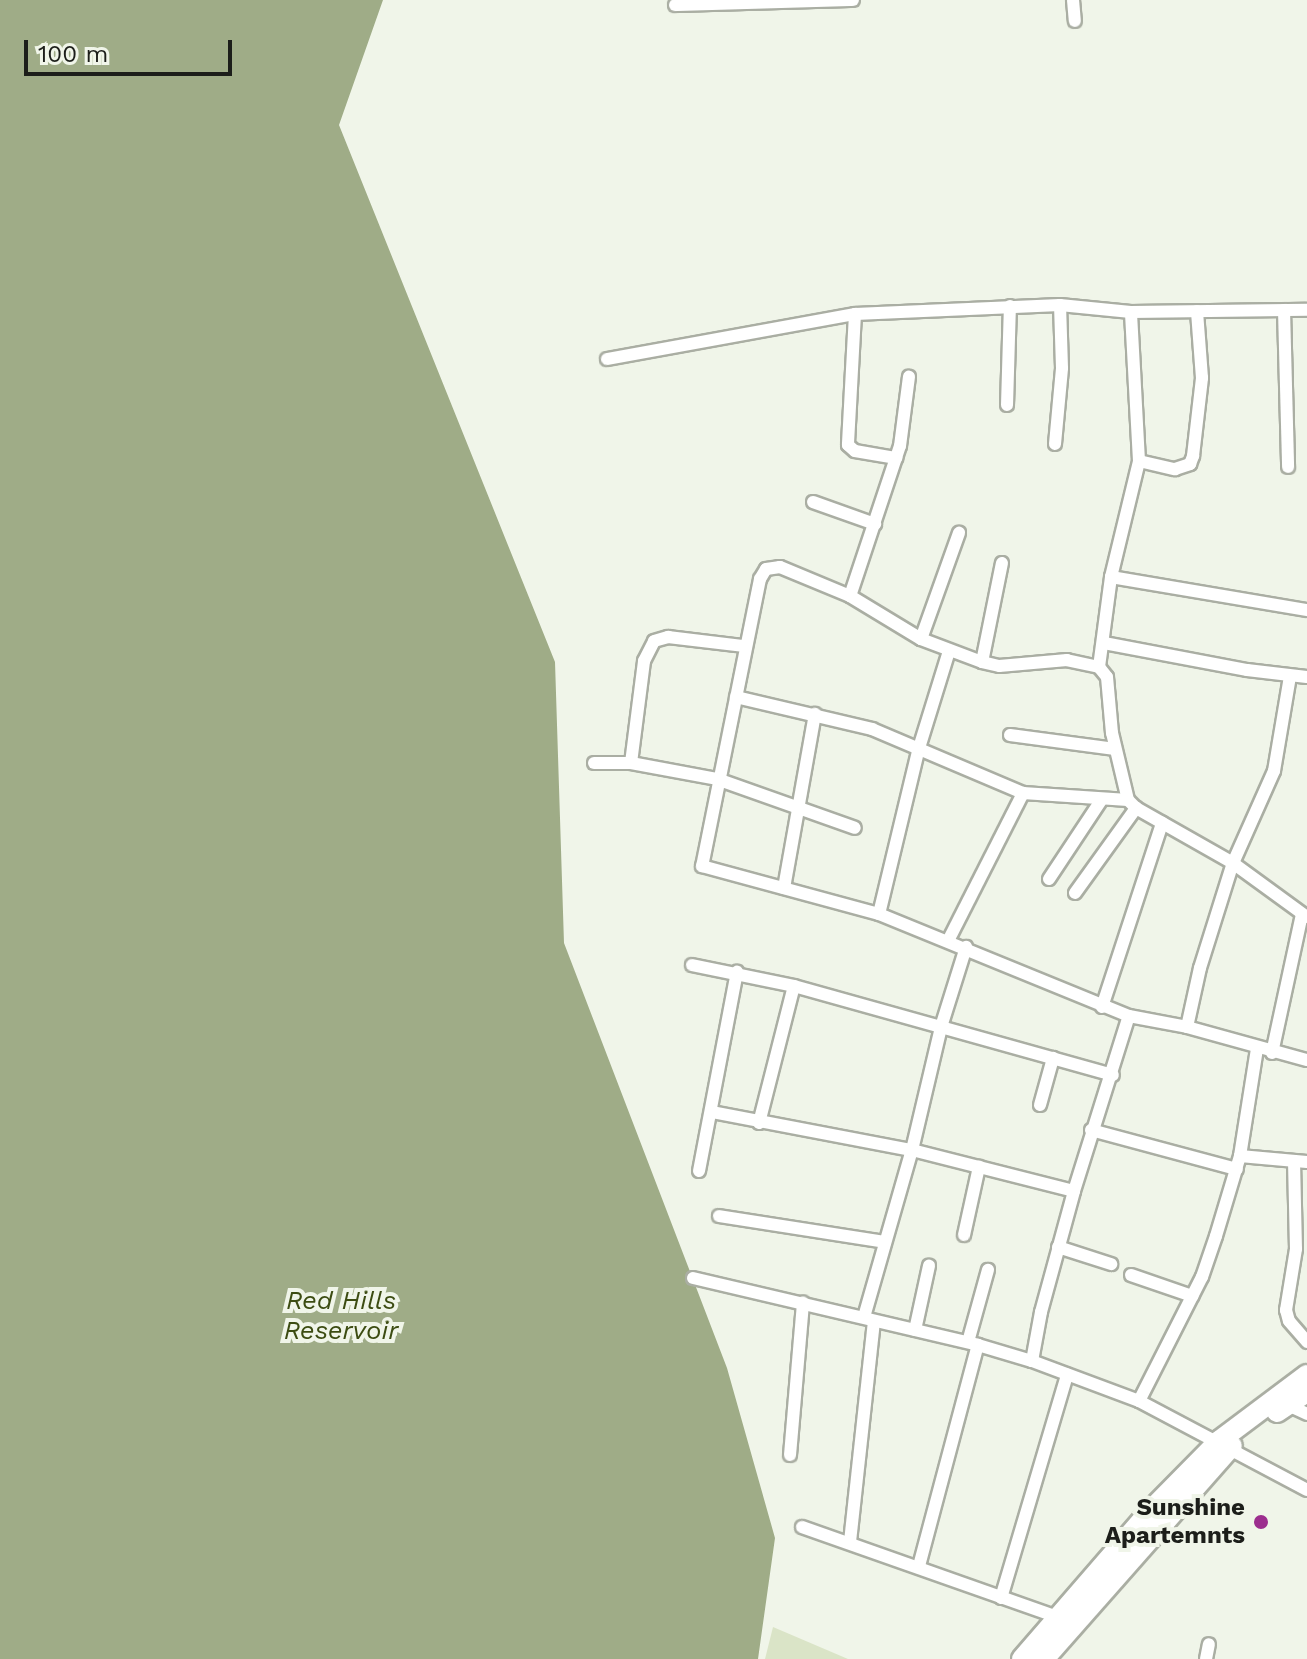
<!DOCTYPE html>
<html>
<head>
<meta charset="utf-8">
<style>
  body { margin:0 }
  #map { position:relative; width:1307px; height:1659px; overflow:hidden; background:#f0f5e9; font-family:"Work Sans",sans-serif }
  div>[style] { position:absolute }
  .green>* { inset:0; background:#dae4c7 }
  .water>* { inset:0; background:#9fac87 }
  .roads { filter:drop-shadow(2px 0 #aaaea3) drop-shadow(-2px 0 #aaaea3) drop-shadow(0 2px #aaaea3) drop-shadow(0 -2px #aaaea3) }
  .minor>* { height:12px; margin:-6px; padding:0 6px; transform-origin:6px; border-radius:6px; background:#fff }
  .primary>* { height:20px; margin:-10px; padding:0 10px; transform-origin:10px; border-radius:10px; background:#fff }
  .dots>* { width:22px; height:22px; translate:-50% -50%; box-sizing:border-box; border:4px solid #f0f5e9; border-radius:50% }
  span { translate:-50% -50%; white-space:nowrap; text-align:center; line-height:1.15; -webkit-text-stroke:8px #f0f5e9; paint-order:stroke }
  .poi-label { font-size:24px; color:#1c1e1a; font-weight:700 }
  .right { translate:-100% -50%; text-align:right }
  .water-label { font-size:26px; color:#3c4c12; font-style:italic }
  .scale { position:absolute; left:24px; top:40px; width:208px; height:36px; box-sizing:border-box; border:4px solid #1c1e1a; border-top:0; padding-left:10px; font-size:24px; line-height:28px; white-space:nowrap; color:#1c1e1a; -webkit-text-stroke:6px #f0f5e9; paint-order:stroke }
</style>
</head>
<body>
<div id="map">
  <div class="green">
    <i style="clip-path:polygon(773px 1627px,848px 1659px,765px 1659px)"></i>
  </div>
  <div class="water">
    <i style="clip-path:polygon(0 0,383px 0,339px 125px,555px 662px,564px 943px,727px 1368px,775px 1538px,758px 1659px,0 1659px)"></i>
  </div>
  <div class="roads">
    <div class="minor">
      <i style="left:1073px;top:0;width:21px;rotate:85deg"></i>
      <i style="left:675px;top:5px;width:178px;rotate:-1.6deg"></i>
      <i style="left:1284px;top:310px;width:157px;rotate:88.5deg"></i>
      <i style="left:855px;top:314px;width:131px;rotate:93.1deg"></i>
      <i style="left:848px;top:445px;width:9px;rotate:41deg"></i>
      <i style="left:855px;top:451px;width:42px;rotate:9.7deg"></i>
      <i style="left:607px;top:359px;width:252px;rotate:-10.3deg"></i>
      <i style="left:855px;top:314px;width:205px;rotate:-2.5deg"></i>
      <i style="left:1060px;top:305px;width:71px;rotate:5.6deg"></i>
      <i style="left:1131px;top:312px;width:176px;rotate:-0.7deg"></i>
      <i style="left:1007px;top:405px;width:99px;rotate:-88.3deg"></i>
      <i style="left:1055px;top:444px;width:76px;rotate:-84.7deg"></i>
      <i style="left:1062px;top:368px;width:63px;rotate:-91.8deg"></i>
      <i style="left:1139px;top:461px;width:37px;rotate:13deg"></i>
      <i style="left:1175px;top:469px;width:16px;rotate:-18deg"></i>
      <i style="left:1190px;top:464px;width:9px;rotate:-69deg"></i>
      <i style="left:1193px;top:456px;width:79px;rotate:-83.4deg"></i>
      <i style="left:1202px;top:378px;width:67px;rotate:-94.3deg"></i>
      <i style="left:813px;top:502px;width:66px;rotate:19.5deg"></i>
      <i style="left:1111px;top:577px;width:199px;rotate:9.6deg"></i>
      <i style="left:850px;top:596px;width:158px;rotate:-71.6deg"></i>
      <i style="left:900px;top:446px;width:70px;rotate:-82.6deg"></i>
      <i style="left:921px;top:639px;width:113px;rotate:-70.3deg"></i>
      <i style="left:1104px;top:643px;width:146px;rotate:10.7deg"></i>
      <i style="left:1247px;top:670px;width:60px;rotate:6.7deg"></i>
      <i style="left:982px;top:662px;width:101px;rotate:-78.6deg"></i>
      <i style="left:1099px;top:667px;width:91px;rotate:-82.4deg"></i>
      <i style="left:1111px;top:577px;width:119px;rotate:-76.4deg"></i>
      <i style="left:1139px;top:461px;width:149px;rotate:-93.1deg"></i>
      <i style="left:736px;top:697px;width:140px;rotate:13.2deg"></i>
      <i style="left:872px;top:729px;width:164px;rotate:23deg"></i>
      <i style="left:1023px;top:793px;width:105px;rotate:3.8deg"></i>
      <i style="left:1010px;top:735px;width:106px;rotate:7.6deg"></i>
      <i style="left:594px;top:763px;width:37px"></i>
      <i style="left:631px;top:763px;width:87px;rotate:10.5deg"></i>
      <i style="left:717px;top:779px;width:146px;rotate:19.5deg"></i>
      <i style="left:631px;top:763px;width:103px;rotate:-82.7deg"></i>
      <i style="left:644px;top:661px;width:22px;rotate:-63deg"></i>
      <i style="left:654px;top:641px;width:15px;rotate:-16deg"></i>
      <i style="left:668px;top:637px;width:77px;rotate:6.8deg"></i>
      <i style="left:1049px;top:879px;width:96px;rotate:-56.5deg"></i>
      <i style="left:784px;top:888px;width:177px;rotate:-79.9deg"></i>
      <i style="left:1075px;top:893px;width:105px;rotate:-54.3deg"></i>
      <i style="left:879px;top:914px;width:171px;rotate:-76.5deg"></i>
      <i style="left:919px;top:748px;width:102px;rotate:-72.8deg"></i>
      <i style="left:1307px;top:917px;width:92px;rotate:-143.9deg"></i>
      <i style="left:1233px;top:863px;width:112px;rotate:-150.4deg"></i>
      <i style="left:1136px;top:808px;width:11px;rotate:-135deg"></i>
      <i style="left:1128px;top:800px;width:69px;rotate:-103.4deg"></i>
      <i style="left:1112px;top:733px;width:56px;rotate:-95.1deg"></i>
      <i style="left:1107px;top:677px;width:13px;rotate:-129deg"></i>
      <i style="left:1099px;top:667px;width:33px;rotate:-168deg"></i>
      <i style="left:1067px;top:660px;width:68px;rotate:175deg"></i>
      <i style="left:999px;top:666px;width:17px;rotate:-167deg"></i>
      <i style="left:982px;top:662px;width:65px;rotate:-159.3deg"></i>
      <i style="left:921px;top:639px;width:83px;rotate:-148.8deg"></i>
      <i style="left:850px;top:596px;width:76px;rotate:-157.5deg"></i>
      <i style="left:780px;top:567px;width:14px;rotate:172deg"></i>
      <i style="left:766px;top:569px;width:12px;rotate:121deg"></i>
      <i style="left:760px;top:579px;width:293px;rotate:101.4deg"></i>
      <i style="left:702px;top:866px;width:183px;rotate:15.2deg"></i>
      <i style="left:879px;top:914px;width:270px;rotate:22.2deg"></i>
      <i style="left:1129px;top:1016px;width:59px;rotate:10.7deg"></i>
      <i style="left:1187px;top:1027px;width:124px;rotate:15.4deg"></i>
      <i style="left:948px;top:941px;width:166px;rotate:-63.1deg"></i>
      <i style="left:692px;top:965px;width:104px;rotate:11.6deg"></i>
      <i style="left:794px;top:986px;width:331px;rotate:15.6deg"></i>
      <i style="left:1102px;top:1007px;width:194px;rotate:-71.9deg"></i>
      <i style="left:1187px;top:1027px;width:60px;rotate:-77.6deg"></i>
      <i style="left:1200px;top:968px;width:110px;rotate:-72.6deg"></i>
      <i style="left:1233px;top:863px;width:101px;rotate:-66deg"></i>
      <i style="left:1274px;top:771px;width:96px;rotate:-80.4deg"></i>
      <i style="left:1272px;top:1053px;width:142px;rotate:-77.8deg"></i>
      <i style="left:1040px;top:1105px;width:49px;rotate:-74.5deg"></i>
      <i style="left:712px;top:1112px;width:204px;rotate:10.8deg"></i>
      <i style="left:912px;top:1150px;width:167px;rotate:14.2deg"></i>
      <i style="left:759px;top:1123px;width:141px;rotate:-75.7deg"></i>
      <i style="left:1091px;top:1130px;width:151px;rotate:15deg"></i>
      <i style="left:1240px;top:1156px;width:67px;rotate:5.1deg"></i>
      <i style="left:1294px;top:1161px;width:88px;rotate:88.7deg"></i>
      <i style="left:1296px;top:1249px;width:62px;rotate:99.3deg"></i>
      <i style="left:1286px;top:1310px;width:11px;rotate:75deg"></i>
      <i style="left:1289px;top:1321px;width:28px;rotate:49deg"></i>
      <i style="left:699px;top:1171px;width:203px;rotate:-79.2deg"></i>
      <i style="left:719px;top:1216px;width:168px;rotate:8.9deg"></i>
      <i style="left:964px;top:1235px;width:70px;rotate:-77.6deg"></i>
      <i style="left:1058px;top:1247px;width:56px;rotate:17.8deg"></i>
      <i style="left:1131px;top:1275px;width:65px;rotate:19deg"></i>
      <i style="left:693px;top:1278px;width:293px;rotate:13.2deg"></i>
      <i style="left:978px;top:1345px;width:56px;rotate:16.5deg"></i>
      <i style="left:1032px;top:1361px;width:114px;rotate:20.5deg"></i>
      <i style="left:1139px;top:1401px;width:190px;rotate:27.9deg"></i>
      <i style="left:864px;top:1317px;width:174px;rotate:-74deg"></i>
      <i style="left:912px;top:1150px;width:126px;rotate:-76.7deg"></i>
      <i style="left:941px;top:1027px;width:84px;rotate:-72.6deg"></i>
      <i style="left:915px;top:1330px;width:66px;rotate:-77.7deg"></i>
      <i style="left:968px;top:1342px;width:75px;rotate:-74.5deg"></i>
      <i style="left:1032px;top:1361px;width:50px;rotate:-79.6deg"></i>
      <i style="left:1041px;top:1312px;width:125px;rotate:-74.7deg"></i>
      <i style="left:1074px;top:1191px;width:183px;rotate:-72.6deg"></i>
      <i style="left:1139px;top:1401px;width:139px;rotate:-63.1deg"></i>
      <i style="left:1202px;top:1277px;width:43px;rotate:-71.1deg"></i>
      <i style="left:1216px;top:1236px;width:84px;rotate:-73.3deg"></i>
      <i style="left:1240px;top:1156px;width:108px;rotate:-81deg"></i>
      <i style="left:1288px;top:1405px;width:21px;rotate:25deg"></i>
      <i style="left:790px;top:1455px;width:153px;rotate:-85.1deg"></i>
      <i style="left:802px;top:1527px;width:275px;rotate:19.4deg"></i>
      <i style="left:850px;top:1542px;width:222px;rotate:-83.8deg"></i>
      <i style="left:919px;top:1566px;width:229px;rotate:-75.1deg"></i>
      <i style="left:1001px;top:1598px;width:233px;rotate:-73.5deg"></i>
      <i style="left:1206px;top:1659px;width:15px;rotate:-79deg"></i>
    </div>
    <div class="primary">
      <i style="left:1277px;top:1412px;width:36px;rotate:-34deg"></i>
      <i style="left:1022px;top:1659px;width:200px;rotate:-49.1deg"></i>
      <i style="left:1153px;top:1508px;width:94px;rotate:-45.4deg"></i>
      <i style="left:1219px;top:1441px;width:110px;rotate:-36.9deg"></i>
      <i style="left:1044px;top:1659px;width:284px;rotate:-48.6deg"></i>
    </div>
  </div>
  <div class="dots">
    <i style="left:1261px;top:1522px;background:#9c2e8e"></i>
  </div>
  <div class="poi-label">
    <span class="right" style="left:1245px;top:1522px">Sunshine<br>Apartemnts</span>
  </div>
  <div class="water-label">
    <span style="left:341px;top:1316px">Red Hills<br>Reservoir</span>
  </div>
  <div class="scale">100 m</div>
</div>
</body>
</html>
